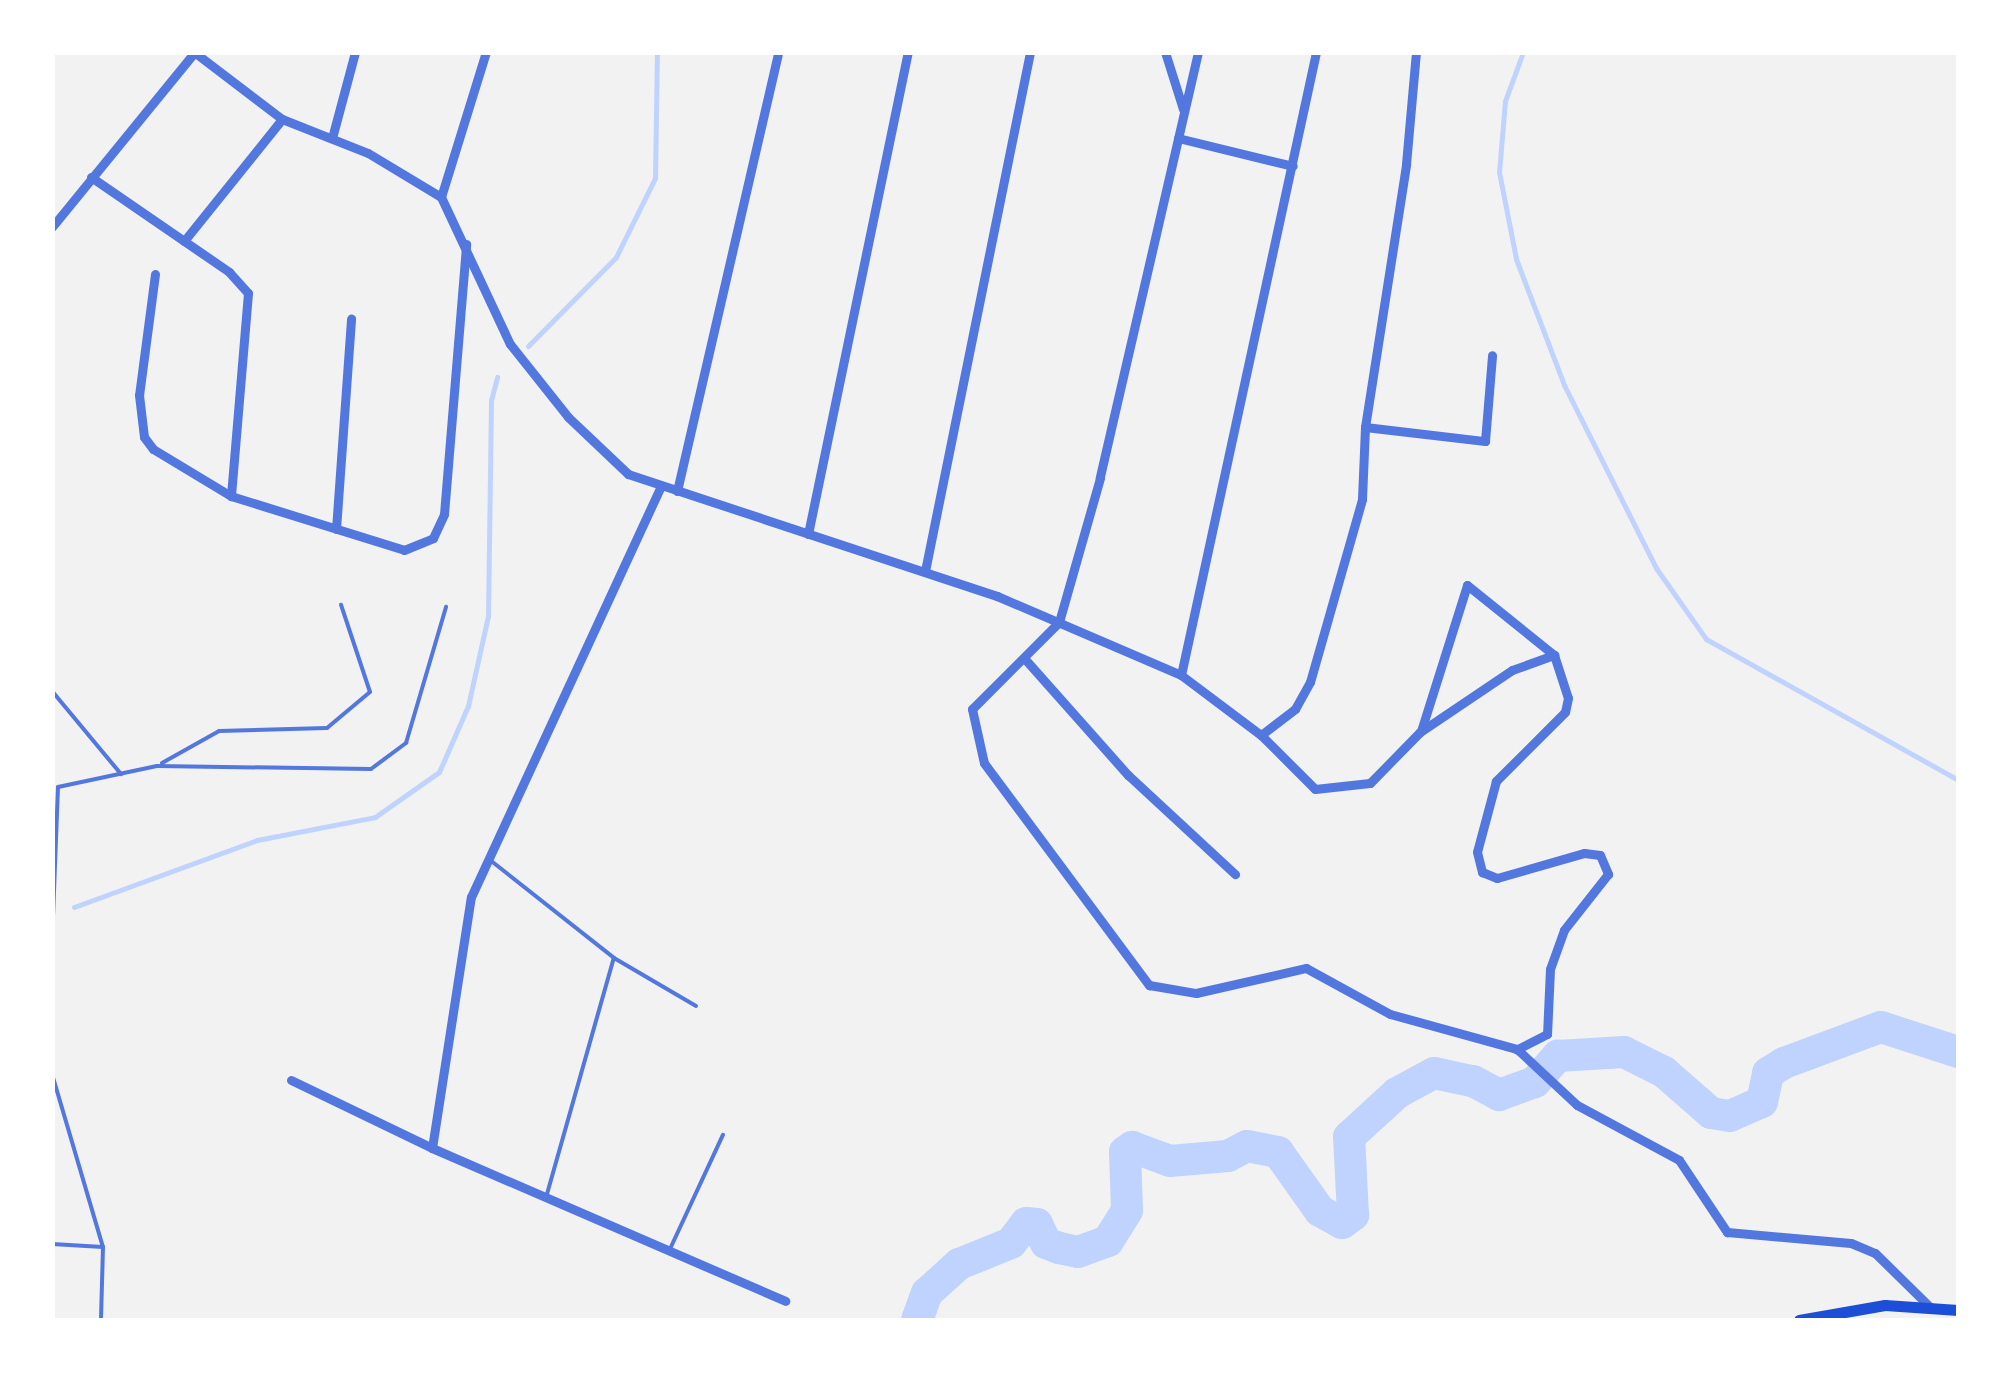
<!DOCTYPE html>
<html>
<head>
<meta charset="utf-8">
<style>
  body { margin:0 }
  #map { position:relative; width:2011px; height:1373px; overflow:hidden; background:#f2f2f2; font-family:"Fira Sans Condensed",sans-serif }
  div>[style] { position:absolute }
  .stream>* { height:5px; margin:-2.5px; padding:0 2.5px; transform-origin:2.5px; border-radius:2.5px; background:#bfd3fe }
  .river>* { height:32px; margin:-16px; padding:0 16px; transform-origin:16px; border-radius:16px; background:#bfd3fe }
  .service>* { height:4px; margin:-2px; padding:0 2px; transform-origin:2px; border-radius:2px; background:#5277de }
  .minor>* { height:9px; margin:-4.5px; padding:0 4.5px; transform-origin:4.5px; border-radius:4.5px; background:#5277de }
  .secondary>* { height:11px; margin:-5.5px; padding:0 5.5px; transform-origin:5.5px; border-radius:5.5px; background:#1d4ed8 }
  span { translate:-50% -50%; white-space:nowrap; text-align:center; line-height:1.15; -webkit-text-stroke:8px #fff; paint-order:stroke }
  .frame { position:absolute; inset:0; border:55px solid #fff; pointer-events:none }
</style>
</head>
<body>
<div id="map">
  <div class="stream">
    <i style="left:1523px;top:52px;width:52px;rotate:110.2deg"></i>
    <i style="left:1505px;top:101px;width:71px;rotate:94.8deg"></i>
    <i style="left:1499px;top:172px;width:89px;rotate:78.9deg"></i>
    <i style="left:1516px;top:259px;width:135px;rotate:69.1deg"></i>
    <i style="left:1564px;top:385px;width:205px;rotate:63.3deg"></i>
    <i style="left:1656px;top:568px;width:87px;rotate:54.8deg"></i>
    <i style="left:1706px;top:639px;width:289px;rotate:29.2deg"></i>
    <i style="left:528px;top:346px;width:125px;rotate:-45.3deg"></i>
    <i style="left:616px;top:257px;width:88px;rotate:-63.7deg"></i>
    <i style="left:655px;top:178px;width:126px;rotate:-89.1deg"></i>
    <i style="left:74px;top:907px;width:195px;rotate:-20.1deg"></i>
    <i style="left:257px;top:840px;width:120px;rotate:-11deg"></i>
    <i style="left:375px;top:817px;width:78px;rotate:-35.1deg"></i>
    <i style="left:439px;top:772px;width:72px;rotate:-66.3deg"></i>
    <i style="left:468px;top:706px;width:92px;rotate:-77.5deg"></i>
    <i style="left:488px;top:616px;width:216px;rotate:-89.2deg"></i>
    <i style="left:491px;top:400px;width:24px;rotate:-75deg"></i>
  </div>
  <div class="river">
    <i style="left:917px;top:1320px;width:29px;rotate:-70deg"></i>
    <i style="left:927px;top:1293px;width:43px;rotate:-42.2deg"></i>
    <i style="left:959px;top:1264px;width:56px;rotate:-22deg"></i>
    <i style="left:1011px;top:1243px;width:25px;rotate:-53deg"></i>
    <i style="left:1026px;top:1223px;width:11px;rotate:5deg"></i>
    <i style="left:1037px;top:1224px;width:21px;rotate:65deg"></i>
    <i style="left:1046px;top:1243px;width:14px;rotate:21deg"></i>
    <i style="left:1059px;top:1248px;width:19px;rotate:12deg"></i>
    <i style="left:1078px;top:1252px;width:32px;rotate:-20deg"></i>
    <i style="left:1108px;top:1241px;width:36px;rotate:-58deg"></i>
    <i style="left:1127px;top:1210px;width:58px;rotate:-92deg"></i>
    <i style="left:1125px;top:1152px;width:9px;rotate:-36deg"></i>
    <i style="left:1132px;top:1147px;width:40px;rotate:20.2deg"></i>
    <i style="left:1170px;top:1161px;width:58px;rotate:-4.9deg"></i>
    <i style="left:1228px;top:1156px;width:21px;rotate:-28deg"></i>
    <i style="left:1247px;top:1146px;width:32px;rotate:11deg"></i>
    <i style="left:1278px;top:1152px;width:72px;rotate:54.6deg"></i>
    <i style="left:1320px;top:1211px;width:25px;rotate:29deg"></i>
    <i style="left:1342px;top:1223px;width:14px;rotate:-36deg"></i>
    <i style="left:1353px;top:1215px;width:78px;rotate:-92.9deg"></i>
    <i style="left:1349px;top:1137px;width:65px;rotate:-42.5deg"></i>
    <i style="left:1397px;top:1093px;width:42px;rotate:-28.4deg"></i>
    <i style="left:1434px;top:1073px;width:40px;rotate:12deg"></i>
    <i style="left:1473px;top:1081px;width:30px;rotate:28deg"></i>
    <i style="left:1499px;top:1095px;width:38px;rotate:-20deg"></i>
    <i style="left:1535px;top:1082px;width:35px;rotate:-49deg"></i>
    <i style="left:1558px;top:1056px;width:66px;rotate:-3.5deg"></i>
    <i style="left:1624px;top:1052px;width:45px;rotate:26.6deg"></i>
    <i style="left:1664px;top:1072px;width:62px;rotate:41.1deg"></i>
    <i style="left:1711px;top:1113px;width:19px;rotate:9deg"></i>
    <i style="left:1730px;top:1116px;width:35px;rotate:-24deg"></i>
    <i style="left:1762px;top:1102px;width:30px;rotate:-78deg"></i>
    <i style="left:1768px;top:1073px;width:19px;rotate:-32deg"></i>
    <i style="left:1784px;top:1063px;width:103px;rotate:-20.4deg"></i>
    <i style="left:1881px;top:1027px;width:81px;rotate:18deg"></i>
  </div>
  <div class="service">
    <i style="left:52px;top:691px;width:108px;rotate:50.3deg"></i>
    <i style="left:162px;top:763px;width:65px;rotate:-29.3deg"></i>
    <i style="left:219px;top:731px;width:108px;rotate:-1.6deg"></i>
    <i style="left:327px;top:728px;width:56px;rotate:-39.9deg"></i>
    <i style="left:370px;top:692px;width:92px;rotate:-108.4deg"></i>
    <i style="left:490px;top:860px;width:158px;rotate:38.3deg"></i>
    <i style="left:614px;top:958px;width:95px;rotate:30.3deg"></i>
    <i style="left:52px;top:943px;width:156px;rotate:-87.8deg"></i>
    <i style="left:58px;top:787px;width:101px;rotate:-12deg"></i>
    <i style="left:157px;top:766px;width:214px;rotate:0.8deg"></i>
    <i style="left:371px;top:769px;width:44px;rotate:-36.6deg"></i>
    <i style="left:406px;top:743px;width:142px;rotate:-73.6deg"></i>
    <i style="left:52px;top:1074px;width:180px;rotate:73.6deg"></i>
    <i style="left:103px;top:1247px;width:73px;rotate:91.6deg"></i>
    <i style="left:547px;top:1194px;width:245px;rotate:-74.2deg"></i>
    <i style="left:52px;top:1244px;width:51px;rotate:3.4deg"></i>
    <i style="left:670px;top:1249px;width:126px;rotate:-65.1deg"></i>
  </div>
  <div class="minor">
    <i style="left:194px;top:52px;width:111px;rotate:37.3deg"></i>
    <i style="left:282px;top:119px;width:92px;rotate:21.6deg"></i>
    <i style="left:368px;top:153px;width:85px;rotate:31.1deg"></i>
    <i style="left:441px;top:197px;width:162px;rotate:64.9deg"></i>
    <i style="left:510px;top:344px;width:93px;rotate:51.5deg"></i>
    <i style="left:568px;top:417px;width:83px;rotate:43.5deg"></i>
    <i style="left:628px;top:474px;width:389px;rotate:18.3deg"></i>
    <i style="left:997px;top:596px;width:200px;rotate:23.2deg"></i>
    <i style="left:1181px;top:675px;width:100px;rotate:36.9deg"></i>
    <i style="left:1261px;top:735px;width:76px;rotate:45deg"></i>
    <i style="left:1315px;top:789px;width:55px;rotate:-6.2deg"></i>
    <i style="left:1370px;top:783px;width:71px;rotate:-45.6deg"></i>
    <i style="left:1420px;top:732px;width:111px;rotate:-34deg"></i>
    <i style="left:1512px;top:670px;width:45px;rotate:-19.7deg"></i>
    <i style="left:1554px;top:655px;width:45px;rotate:72deg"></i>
    <i style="left:1568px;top:698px;width:14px;rotate:102deg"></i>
    <i style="left:1565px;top:712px;width:98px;rotate:135deg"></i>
    <i style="left:1496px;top:781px;width:73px;rotate:105deg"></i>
    <i style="left:1477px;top:852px;width:21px;rotate:76deg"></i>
    <i style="left:1482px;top:872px;width:16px;rotate:22deg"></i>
    <i style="left:1497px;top:878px;width:91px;rotate:-16deg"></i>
    <i style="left:1584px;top:853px;width:16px;rotate:7deg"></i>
    <i style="left:1600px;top:855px;width:21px;rotate:67deg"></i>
    <i style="left:1608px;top:874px;width:71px;rotate:128.2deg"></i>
    <i style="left:1564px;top:930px;width:41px;rotate:109.7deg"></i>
    <i style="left:1550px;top:969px;width:65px;rotate:92.6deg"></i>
    <i style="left:1547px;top:1034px;width:34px;rotate:153deg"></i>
    <i style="left:1165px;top:52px;width:60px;rotate:72.5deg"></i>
    <i style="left:1198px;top:52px;width:437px;rotate:103deg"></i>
    <i style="left:1100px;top:478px;width:150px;rotate:105.9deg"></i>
    <i style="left:1059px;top:622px;width:123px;rotate:135deg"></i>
    <i style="left:972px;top:709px;width:55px;rotate:77.5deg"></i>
    <i style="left:984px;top:763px;width:277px;rotate:53.4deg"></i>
    <i style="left:1149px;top:985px;width:48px;rotate:9.7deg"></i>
    <i style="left:1196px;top:993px;width:113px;rotate:-12.8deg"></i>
    <i style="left:1306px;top:968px;width:96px;rotate:28.7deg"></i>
    <i style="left:1390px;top:1014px;width:132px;rotate:15.4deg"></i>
    <i style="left:1517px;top:1049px;width:82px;rotate:43deg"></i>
    <i style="left:1577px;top:1105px;width:116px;rotate:28.3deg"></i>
    <i style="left:1679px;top:1160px;width:87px;rotate:56.3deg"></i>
    <i style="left:1727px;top:1232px;width:124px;rotate:5.1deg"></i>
    <i style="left:1851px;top:1243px;width:26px;rotate:23deg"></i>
    <i style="left:1875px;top:1253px;width:78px;rotate:44.5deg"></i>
    <i style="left:332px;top:138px;width:89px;rotate:-75deg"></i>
    <i style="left:1178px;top:138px;width:118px;rotate:13.7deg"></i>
    <i style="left:91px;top:177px;width:168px;rotate:34.5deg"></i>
    <i style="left:229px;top:272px;width:28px;rotate:48deg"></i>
    <i style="left:248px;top:293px;width:204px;rotate:94.8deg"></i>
    <i style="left:441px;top:197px;width:152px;rotate:-72.8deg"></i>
    <i style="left:52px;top:227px;width:225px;rotate:-50.8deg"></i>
    <i style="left:184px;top:241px;width:156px;rotate:-51.2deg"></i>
    <i style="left:155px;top:274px;width:122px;rotate:97.5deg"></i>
    <i style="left:139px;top:395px;width:42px;rotate:83.2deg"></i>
    <i style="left:144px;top:437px;width:15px;rotate:53deg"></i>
    <i style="left:153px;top:449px;width:91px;rotate:31.1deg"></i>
    <i style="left:231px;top:496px;width:181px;rotate:17.3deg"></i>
    <i style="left:404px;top:550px;width:31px;rotate:-22deg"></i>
    <i style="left:433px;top:538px;width:26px;rotate:-65deg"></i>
    <i style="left:444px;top:514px;width:271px;rotate:-85.3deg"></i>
    <i style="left:1365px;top:427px;width:121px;rotate:6.7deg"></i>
    <i style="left:1485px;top:441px;width:86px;rotate:-85.3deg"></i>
    <i style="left:677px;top:491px;width:450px;rotate:-77deg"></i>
    <i style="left:336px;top:529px;width:211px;rotate:-85.9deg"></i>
    <i style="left:808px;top:534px;width:492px;rotate:-78.3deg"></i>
    <i style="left:925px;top:571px;width:530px;rotate:-78.56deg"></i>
    <i style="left:1024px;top:658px;width:157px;rotate:48.4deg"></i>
    <i style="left:1128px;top:775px;width:146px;rotate:42.8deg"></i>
    <i style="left:1181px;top:675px;width:637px;rotate:-77.77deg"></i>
    <i style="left:1421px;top:731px;width:153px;rotate:-72.5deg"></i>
    <i style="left:1467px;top:585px;width:112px;rotate:38.8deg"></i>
    <i style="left:1261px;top:735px;width:43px;rotate:-37.4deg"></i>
    <i style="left:1295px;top:709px;width:31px;rotate:-61deg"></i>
    <i style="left:1310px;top:682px;width:190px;rotate:-74.1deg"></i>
    <i style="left:1362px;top:499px;width:72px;rotate:-87.6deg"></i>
    <i style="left:1365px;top:427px;width:266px;rotate:-81.1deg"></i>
    <i style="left:1406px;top:164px;width:112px;rotate:-84.9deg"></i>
    <i style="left:291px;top:1080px;width:157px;rotate:25.7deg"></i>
    <i style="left:432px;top:1148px;width:385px;rotate:23.4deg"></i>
    <i style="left:432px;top:1148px;width:254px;rotate:-81.2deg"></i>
    <i style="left:471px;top:897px;width:453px;rotate:-65.2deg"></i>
  </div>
  <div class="secondary">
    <i style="left:1799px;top:1320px;width:87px;rotate:-9.9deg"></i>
    <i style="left:1885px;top:1305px;width:73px;rotate:3.9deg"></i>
  </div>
  <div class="frame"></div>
</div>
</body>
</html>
